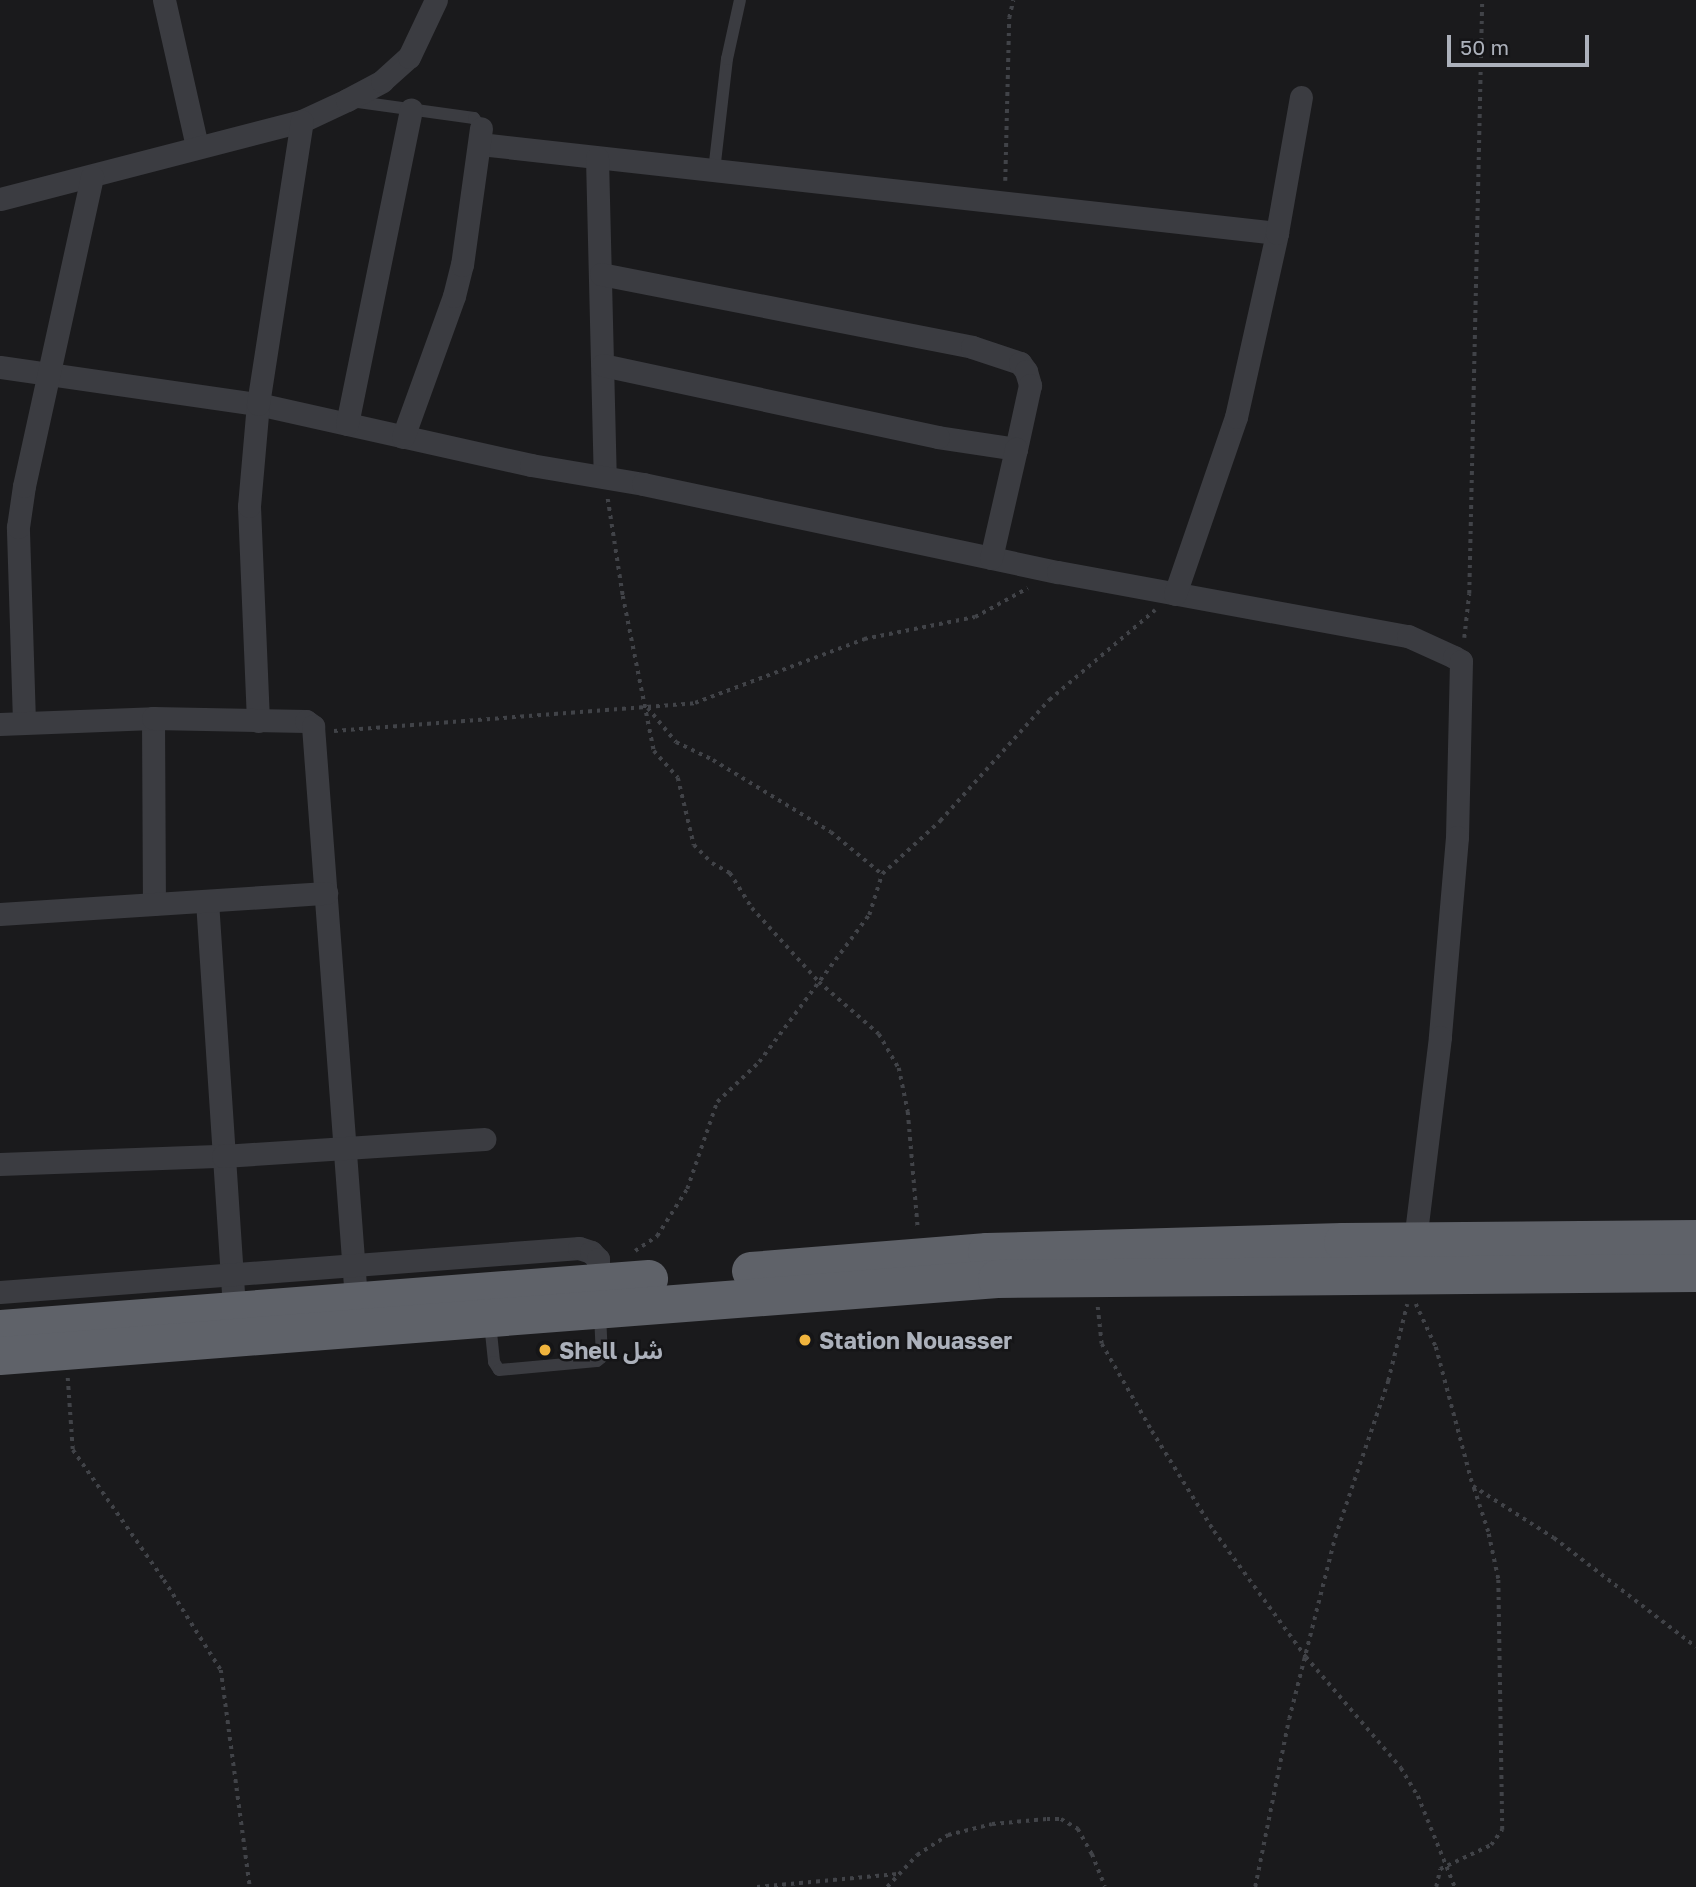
<!DOCTYPE html>
<html>
<head>
<meta charset="utf-8">
<style>
  body { margin:0 }
  #map { position:relative; width:1696px; height:1887px; overflow:hidden; background:#1a1a1c; font-family:"Golos Text","Noto Sans Arabic",sans-serif }
  div>[style] { position:absolute }
  .path>* { height:3.5px; margin-top:-1.75px; transform-origin:0; background:repeating-linear-gradient(90deg,#414348 0 3.5px,transparent 0 8.5px) }
  .service>* { height:12px; margin:-6px; padding:0 6px; transform-origin:6px; border-radius:6px; background:#3b3c41 }
  .minor>* { height:23px; margin:-11.5px; padding:0 11.5px; transform-origin:11.5px; border-radius:11.5px; background:#3b3c41 }
  .trunk>* { height:38px; margin:-19px; padding:0 19px; transform-origin:19px; border-radius:19px; background:#5f6269 }
  .dots>* { width:19px; height:19px; translate:-50% -50%; box-sizing:border-box; border:4px solid #151517; border-radius:50% }
  span { translate:-50% -50%; white-space:nowrap; text-align:center; line-height:1.15; -webkit-text-stroke:5px #151517; paint-order:stroke }
  .poi-label { font-size:23px; color:#acb1bb; font-weight:700 }
  .left { translate:0 -50%; text-align:left }
  .scale { position:absolute; left:1447px; top:35px; width:142px; height:32px; box-sizing:border-box; border:4px solid #acb1bb; border-top:0; padding-left:9px; font-size:21px; line-height:24px; white-space:nowrap; color:#acb1bb; -webkit-text-stroke:5px #151517; paint-order:stroke }
</style>
</head>
<body>
<div id="map">
  <div class="path">
    <i style="left:1005px;top:181px;width:163px;rotate:-88.6deg"></i>
    <i style="left:1009px;top:18px;width:18px;rotate:-77deg"></i>
    <i style="left:608px;top:499px;width:98px;rotate:81.2deg"></i>
    <i style="left:623px;top:596px;width:158px;rotate:78.7deg"></i>
    <i style="left:654px;top:751px;width:36px;rotate:48deg"></i>
    <i style="left:678px;top:778px;width:69px;rotate:76.6deg"></i>
    <i style="left:694px;top:845px;width:25px;rotate:45deg"></i>
    <i style="left:712px;top:863px;width:21px;rotate:29deg"></i>
    <i style="left:730px;top:873px;width:41px;rotate:57.8deg"></i>
    <i style="left:752px;top:908px;width:100px;rotate:47.8deg"></i>
    <i style="left:819px;top:982px;width:79px;rotate:40.9deg"></i>
    <i style="left:879px;top:1034px;width:39px;rotate:60deg"></i>
    <i style="left:899px;top:1068px;width:45px;rotate:78.4deg"></i>
    <i style="left:908px;top:1112px;width:116px;rotate:85.1deg"></i>
    <i style="left:1464px;top:638px;width:44px;rotate:-83.5deg"></i>
    <i style="left:1469px;top:594px;width:594px;rotate:-88.75deg"></i>
    <i style="left:648px;top:708px;width:44px;rotate:50.5deg"></i>
    <i style="left:676px;top:742px;width:41px;rotate:25.9deg"></i>
    <i style="left:713px;top:760px;width:138px;rotate:31.4deg"></i>
    <i style="left:831px;top:832px;width:66px;rotate:39.5deg"></i>
    <i style="left:334px;top:731px;width:362px;rotate:-4.4deg"></i>
    <i style="left:695px;top:703px;width:181px;rotate:-20.7deg"></i>
    <i style="left:864px;top:639px;width:113px;rotate:-11.2deg"></i>
    <i style="left:975px;top:617px;width:60px;rotate:-28.7deg"></i>
    <i style="left:635px;top:1251px;width:27px;rotate:-34deg"></i>
    <i style="left:657px;top:1236px;width:56px;rotate:-57.4deg"></i>
    <i style="left:687px;top:1189px;width:92px;rotate:-71deg"></i>
    <i style="left:717px;top:1102px;width:58px;rotate:-43.6deg"></i>
    <i style="left:759px;top:1062px;width:184px;rotate:-53.2deg"></i>
    <i style="left:869px;top:915px;width:43px;rotate:-72.4deg"></i>
    <i style="left:882px;top:874px;width:79px;rotate:-42.4deg"></i>
    <i style="left:940px;top:821px;width:163px;rotate:-48deg"></i>
    <i style="left:1049px;top:700px;width:139px;rotate:-40.3deg"></i>
    <i style="left:1416px;top:1304px;width:47px;rotate:65.1deg"></i>
    <i style="left:1436px;top:1347px;width:144px;rotate:75.1deg"></i>
    <i style="left:1473px;top:1486px;width:96px;rotate:32.7deg"></i>
    <i style="left:1554px;top:1538px;width:179px;rotate:37.5deg"></i>
    <i style="left:1098px;top:1307px;width:37px;rotate:84deg"></i>
    <i style="left:1102px;top:1344px;width:100px;rotate:60.1deg"></i>
    <i style="left:1152px;top:1431px;width:118px;rotate:58.2deg"></i>
    <i style="left:1214px;top:1531px;width:156px;rotate:53.9deg"></i>
    <i style="left:1306px;top:1657px;width:146px;rotate:49.4deg"></i>
    <i style="left:1401px;top:1768px;width:33px;rotate:59deg"></i>
    <i style="left:1418px;top:1796px;width:98px;rotate:67.9deg"></i>
    <i style="left:68px;top:1378px;width:72px;rotate:86deg"></i>
    <i style="left:73px;top:1450px;width:159px;rotate:55deg"></i>
    <i style="left:164px;top:1580px;width:107px;rotate:57.7deg"></i>
    <i style="left:221px;top:1670px;width:219px;rotate:82.4deg"></i>
    <i style="left:757px;top:1887px;width:141px;rotate:-5.3deg"></i>
    <i style="left:887px;top:1887px;width:44px;rotate:-46.8deg"></i>
    <i style="left:917px;top:1855px;width:37px;rotate:-33deg"></i>
    <i style="left:948px;top:1835px;width:45px;rotate:-14deg"></i>
    <i style="left:992px;top:1824px;width:55px;rotate:-5.2deg"></i>
    <i style="left:1047px;top:1819px;width:14px"></i>
    <i style="left:1061px;top:1819px;width:20px;rotate:30deg"></i>
    <i style="left:1078px;top:1829px;width:29px;rotate:61deg"></i>
    <i style="left:1092px;top:1854px;width:35px;rotate:68deg"></i>
    <i style="left:1255px;top:1887px;width:171px;rotate:-78.6deg"></i>
    <i style="left:1289px;top:1719px;width:188px;rotate:-75.8deg"></i>
    <i style="left:1335px;top:1537px;width:165px;rotate:-71.2deg"></i>
    <i style="left:1388px;top:1381px;width:79px;rotate:-76.1deg"></i>
    <i style="left:1436px;top:1887px;width:18px;rotate:-77deg"></i>
    <i style="left:1440px;top:1869px;width:56px;rotate:-25.2deg"></i>
    <i style="left:1491px;top:1845px;width:19px;rotate:-54deg"></i>
    <i style="left:1502px;top:1830px;width:251px;rotate:-90.9deg"></i>
    <i style="left:1498px;top:1579px;width:48px;rotate:-102deg"></i>
    <i style="left:1488px;top:1532px;width:48px;rotate:-108.1deg"></i>
  </div>
  <div class="service">
    <i style="left:351px;top:101px;width:124px;rotate:7.9deg"></i>
    <i style="left:474px;top:118px;width:12px;rotate:55deg"></i>
    <i style="left:714px;top:171px;width:113px;rotate:-83.4deg"></i>
    <i style="left:727px;top:59px;width:60px;rotate:-77.6deg"></i>
    <i style="left:490px;top:1323px;width:39px;rotate:84deg"></i>
    <i style="left:494px;top:1362px;width:9px;rotate:58deg"></i>
    <i style="left:499px;top:1370px;width:98px;rotate:-5.2deg"></i>
    <i style="left:597px;top:1361px;width:6px;rotate:-39deg"></i>
    <i style="left:602px;top:1357px;width:42px;rotate:-92.7deg"></i>
  </div>
  <div class="minor">
    <i style="left:164px;top:0;width:150px;rotate:77.3deg"></i>
    <i style="left:480px;top:144px;width:802px;rotate:6.37deg"></i>
    <i style="left:597px;top:158px;width:319px;rotate:88.6deg"></i>
    <i style="left:0;top:199px;width:312px;rotate:-14.5deg"></i>
    <i style="left:302px;top:121px;width:50px;rotate:-25deg"></i>
    <i style="left:347px;top:100px;width:40px;rotate:-28deg"></i>
    <i style="left:382px;top:81px;width:36px;rotate:-42deg"></i>
    <i style="left:409px;top:57px;width:63px;rotate:-64.7deg"></i>
    <i style="left:601px;top:274px;width:378px;rotate:11.1deg"></i>
    <i style="left:972px;top:347px;width:51px;rotate:18.4deg"></i>
    <i style="left:1020px;top:363px;width:10px;rotate:53deg"></i>
    <i style="left:1026px;top:371px;width:15px;rotate:74deg"></i>
    <i style="left:1030px;top:385px;width:66px;rotate:102.3deg"></i>
    <i style="left:1016px;top:449px;width:79px;rotate:-171.3deg"></i>
    <i style="left:938px;top:437px;width:343px;rotate:-167.9deg"></i>
    <i style="left:0;top:367px;width:261px;rotate:8.2deg"></i>
    <i style="left:258px;top:404px;width:280px;rotate:12.6deg"></i>
    <i style="left:531px;top:465px;width:114px;rotate:9.6deg"></i>
    <i style="left:643px;top:484px;width:424px;rotate:12deg"></i>
    <i style="left:1058px;top:572px;width:356px;rotate:10.4deg"></i>
    <i style="left:1408px;top:636px;width:51px;rotate:24.5deg"></i>
    <i style="left:1454px;top:657px;width:8px;rotate:30deg"></i>
    <i style="left:1461px;top:661px;width:176px;rotate:91.3deg"></i>
    <i style="left:1457px;top:837px;width:201px;rotate:94.9deg"></i>
    <i style="left:1440px;top:1037px;width:206px;rotate:97deg"></i>
    <i style="left:347px;top:424px;width:321px;rotate:-78.5deg"></i>
    <i style="left:403px;top:437px;width:150px;rotate:-70.1deg"></i>
    <i style="left:454px;top:296px;width:32px;rotate:-76deg"></i>
    <i style="left:462px;top:265px;width:138px;rotate:-82.1deg"></i>
    <i style="left:991px;top:558px;width:112px;rotate:-77.1deg"></i>
    <i style="left:1175px;top:594px;width:187px;rotate:-71deg"></i>
    <i style="left:1236px;top:417px;width:189px;rotate:-77.4deg"></i>
    <i style="left:1277px;top:233px;width:138px;rotate:-80deg"></i>
    <i style="left:153px;top:718px;width:186px;rotate:89.7deg"></i>
    <i style="left:258px;top:721px;width:215px;rotate:-92.4deg"></i>
    <i style="left:249px;top:506px;width:102px;rotate:-85deg"></i>
    <i style="left:258px;top:404px;width:286px;rotate:-81.2deg"></i>
    <i style="left:24px;top:722px;width:195px;rotate:-91.8deg"></i>
    <i style="left:18px;top:527px;width:41px;rotate:-81.7deg"></i>
    <i style="left:24px;top:486px;width:317px;rotate:-77.6deg"></i>
    <i style="left:0;top:724px;width:153px;rotate:-2.2deg"></i>
    <i style="left:153px;top:718px;width:153px;rotate:1.1deg"></i>
    <i style="left:306px;top:721px;width:9px;rotate:36deg"></i>
    <i style="left:313px;top:726px;width:589px;rotate:85.71deg"></i>
    <i style="left:207px;top:901px;width:392px;rotate:86.2deg"></i>
    <i style="left:0;top:914px;width:327px;rotate:-3.7deg"></i>
    <i style="left:0;top:1164px;width:223px;rotate:-2.1deg"></i>
    <i style="left:223px;top:1156px;width:262px;rotate:-3.7deg"></i>
    <i style="left:0;top:1292px;width:581px;rotate:-4.35deg"></i>
    <i style="left:579px;top:1248px;width:13px;rotate:18deg"></i>
    <i style="left:591px;top:1252px;width:10px;rotate:45deg"></i>
    <i style="left:598px;top:1259px;width:24px;rotate:90deg"></i>
  </div>
  <div class="trunk">
    <i style="left:751px;top:1271px;width:237px;rotate:-4.6deg"></i>
    <i style="left:987px;top:1252px;width:356px;rotate:-1.6deg"></i>
    <i style="left:1343px;top:1242px;width:353px;rotate:-0.5deg"></i>
    <i style="left:0;top:1329px;width:651px;rotate:-4.41deg"></i>
    <i style="left:0;top:1356px;width:1000px;rotate:-4.42deg"></i>
    <i style="left:997px;top:1279px;width:699px;rotate:-0.49deg"></i>
  </div>
  <div class="dots">
    <i style="left:805px;top:1340px;background:#f0b43d"></i>
    <i style="left:545px;top:1350px;background:#f0b43d"></i>
  </div>
  <div class="poi-label">
    <span class="left" style="left:819px;top:1340px">Station Nouasser</span>
    <span class="left" style="left:559px;top:1350px">Shell شل</span>
  </div>
  <div class="scale">50 m</div>
</div>
</body>
</html>
